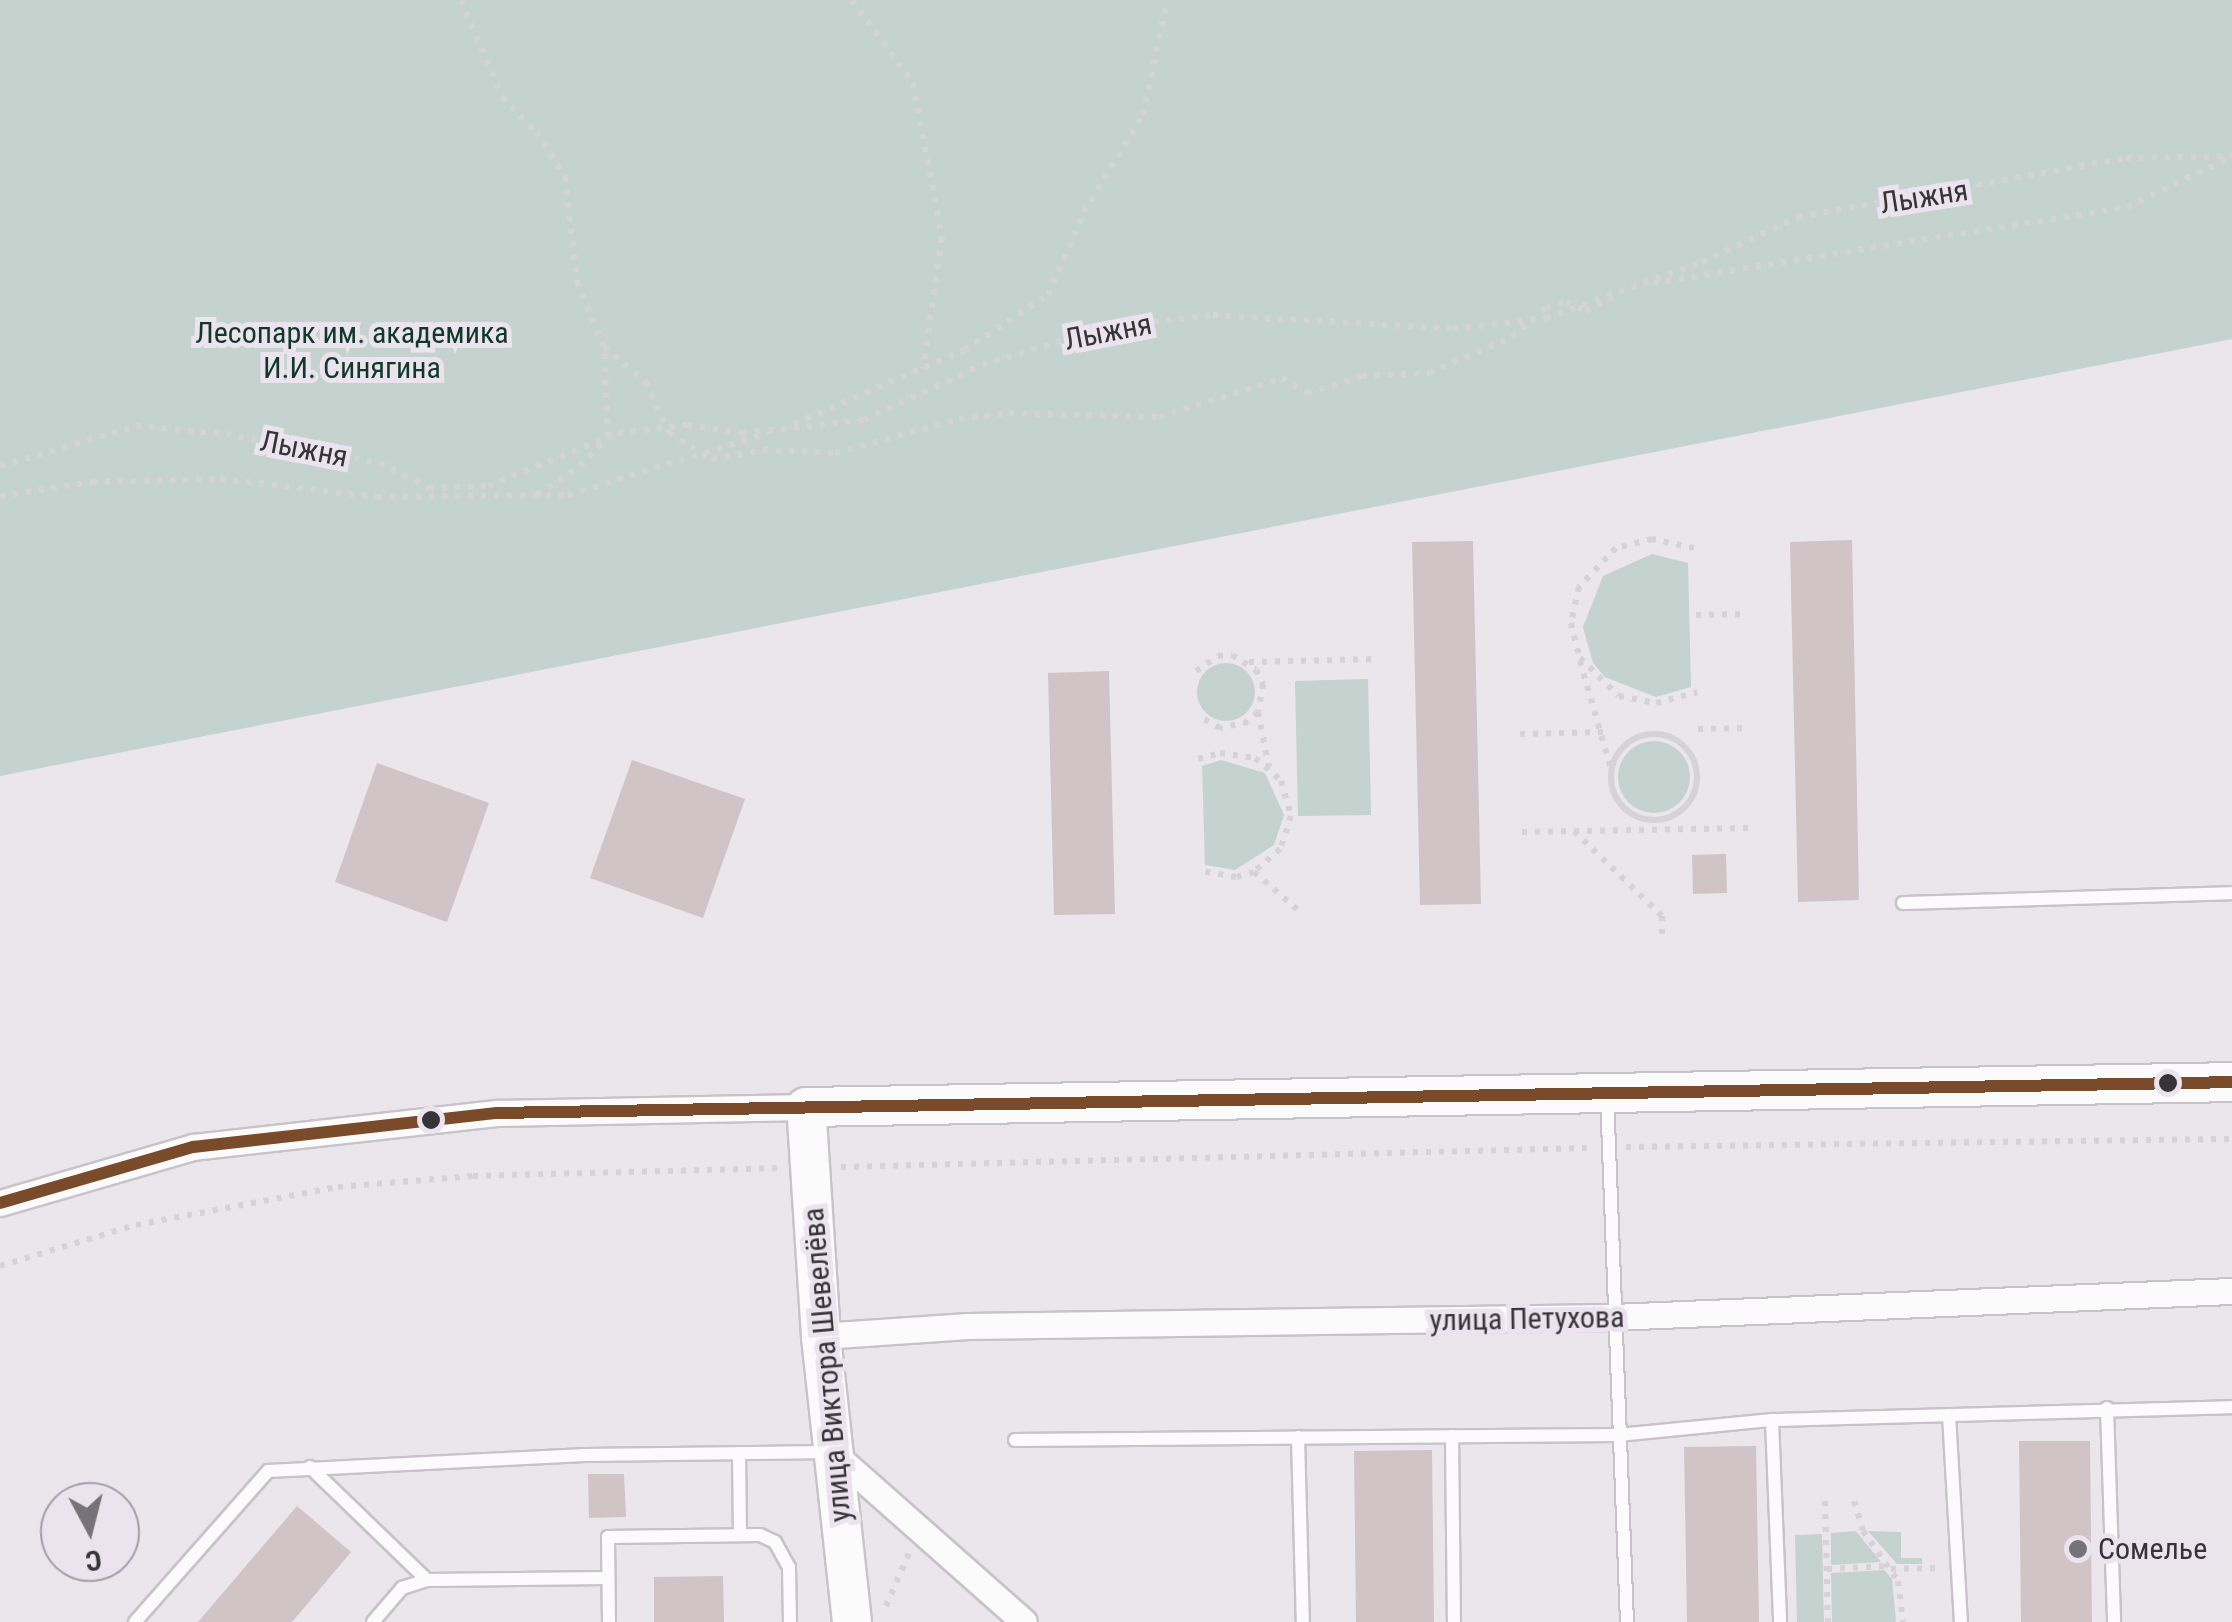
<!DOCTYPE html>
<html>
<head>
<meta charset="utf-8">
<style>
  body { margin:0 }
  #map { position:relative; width:2232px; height:1622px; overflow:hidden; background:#eae6eb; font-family:"Roboto Condensed",sans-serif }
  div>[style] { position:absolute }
  .green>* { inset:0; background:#c4d3cd }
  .round { border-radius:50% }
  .building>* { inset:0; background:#d0c4c6 }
  .path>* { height:6px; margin-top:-3px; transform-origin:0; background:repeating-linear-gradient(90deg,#d5d3d5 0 5px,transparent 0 13px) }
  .path>.ring { margin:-3px; padding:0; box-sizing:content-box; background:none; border:6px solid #d5d3d5; border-radius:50% }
  .roads { filter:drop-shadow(2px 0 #c7c3c8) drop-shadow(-2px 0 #c7c3c8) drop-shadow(0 2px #c7c3c8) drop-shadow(0 -2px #c7c3c8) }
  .lane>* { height:12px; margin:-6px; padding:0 6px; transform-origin:6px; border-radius:6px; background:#fcfbfc }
  .street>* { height:25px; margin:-12.5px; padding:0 12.5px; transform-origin:12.5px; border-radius:12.5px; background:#fcfbfc }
  .secondary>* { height:38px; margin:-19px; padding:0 19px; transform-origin:19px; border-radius:19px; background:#fcfbfc }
  .bus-1>* { height:12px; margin:-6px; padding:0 6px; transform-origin:6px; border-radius:6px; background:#7a4b2a }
  .dots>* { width:28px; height:28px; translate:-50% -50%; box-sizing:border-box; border:5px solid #ebe3ee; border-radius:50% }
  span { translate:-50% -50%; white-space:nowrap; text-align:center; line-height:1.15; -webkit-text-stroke:10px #ebe3ee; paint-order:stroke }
  .street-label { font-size:30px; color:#373438 }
  .park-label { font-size:30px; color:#113929 }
  .poi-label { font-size:30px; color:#373438 }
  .left { translate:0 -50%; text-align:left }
  .north { position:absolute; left:40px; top:1482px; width:100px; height:100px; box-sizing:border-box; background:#ebe3ee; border:2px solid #a39da5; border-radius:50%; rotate:173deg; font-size:28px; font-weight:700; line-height:40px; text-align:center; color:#373438 }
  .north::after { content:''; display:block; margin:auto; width:35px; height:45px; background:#767277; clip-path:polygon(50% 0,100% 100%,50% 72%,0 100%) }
</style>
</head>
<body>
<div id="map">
  <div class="green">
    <i style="clip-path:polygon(0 0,2232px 0,2232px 339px,0 776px)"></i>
    <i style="clip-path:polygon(1652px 554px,1688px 563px,1691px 687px,1656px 697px,1605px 677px,1593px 663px,1583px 627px,1603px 576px)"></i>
    <i class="round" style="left:1197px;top:663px;width:58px;height:58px"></i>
    <i style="clip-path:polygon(1368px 679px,1371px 815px,1298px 816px,1295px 681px)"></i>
    <i class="round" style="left:1618px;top:741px;width:72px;height:72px"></i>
    <i style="clip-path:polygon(1221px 760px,1265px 773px,1284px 815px,1274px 845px,1235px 870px,1205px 865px,1202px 766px)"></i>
    <i style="clip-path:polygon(1856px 1531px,1881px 1562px,1831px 1565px,1831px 1533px)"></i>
    <i style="clip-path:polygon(1868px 1531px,1901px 1532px,1901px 1558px,1922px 1558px,1922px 1564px,1897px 1564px)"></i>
    <i style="clip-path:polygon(1822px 1534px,1824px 1622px,1797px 1622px,1795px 1535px)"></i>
    <i style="clip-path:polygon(1884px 1570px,1892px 1579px,1896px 1622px,1832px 1622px,1831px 1573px)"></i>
  </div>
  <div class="building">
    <i style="clip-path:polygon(1852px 540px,1859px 900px,1798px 902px,1790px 542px)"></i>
    <i style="clip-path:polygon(1473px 541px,1481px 904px,1420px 905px,1412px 542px)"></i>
    <i style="clip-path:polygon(1109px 671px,1115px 914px,1054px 915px,1048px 673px)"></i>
    <i style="clip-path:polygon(632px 760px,745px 799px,703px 918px,590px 878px)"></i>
    <i style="clip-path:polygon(377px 763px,489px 803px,447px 922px,335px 882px)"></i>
    <i style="clip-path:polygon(1726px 854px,1727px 893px,1693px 894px,1692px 855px)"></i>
    <i style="clip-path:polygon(2019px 1441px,2090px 1441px,2092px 1622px,2021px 1622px)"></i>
    <i style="clip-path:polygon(1756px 1446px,1759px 1622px,1687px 1622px,1684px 1447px)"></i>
    <i style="clip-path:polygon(1432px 1450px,1434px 1622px,1356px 1622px,1354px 1451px)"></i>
    <i style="clip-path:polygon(588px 1474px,624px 1474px,626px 1517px,589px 1518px)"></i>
    <i style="clip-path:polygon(297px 1506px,351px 1552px,314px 1596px,292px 1622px,198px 1622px)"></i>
    <i style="clip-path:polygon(723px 1576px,724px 1622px,654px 1622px,654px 1577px)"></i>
  </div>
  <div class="path">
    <i style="left:461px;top:0;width:105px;rotate:67.1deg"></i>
    <i style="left:502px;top:97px;width:49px;rotate:45.8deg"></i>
    <i style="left:536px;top:132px;width:54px;rotate:57.2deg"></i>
    <i style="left:565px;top:177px;width:106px;rotate:83.5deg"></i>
    <i style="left:577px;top:282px;width:70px;rotate:67.4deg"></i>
    <i style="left:604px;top:347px;width:55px;rotate:39.8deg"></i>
    <i style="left:646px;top:382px;width:56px;rotate:65.7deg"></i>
    <i style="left:669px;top:433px;width:50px;rotate:31.2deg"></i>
    <i style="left:712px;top:459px;width:52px;rotate:-10deg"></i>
    <i style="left:763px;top:450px;width:72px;rotate:2.4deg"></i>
    <i style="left:835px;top:453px;width:129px;rotate:-15.3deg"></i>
    <i style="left:959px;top:419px;width:50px;rotate:-6.8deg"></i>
    <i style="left:1009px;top:413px;width:150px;rotate:1.5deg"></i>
    <i style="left:1159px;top:417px;width:129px;rotate:-17.6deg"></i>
    <i style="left:1282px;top:378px;width:29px;rotate:31deg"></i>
    <i style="left:1307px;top:393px;width:58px;rotate:-17.2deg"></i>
    <i style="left:1362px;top:376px;width:67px;rotate:-2.6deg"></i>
    <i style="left:1429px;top:373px;width:90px;rotate:-23.4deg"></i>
    <i style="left:1512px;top:337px;width:45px;rotate:-40.5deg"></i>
    <i style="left:1546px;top:308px;width:21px;rotate:-17deg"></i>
    <i style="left:1566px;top:302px;width:22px;rotate:24deg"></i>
    <i style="left:1586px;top:311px;width:30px;rotate:-27deg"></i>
    <i style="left:852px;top:0;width:103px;rotate:53.7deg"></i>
    <i style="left:913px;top:83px;width:158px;rotate:79.4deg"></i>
    <i style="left:942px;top:238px;width:132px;rotate:98.3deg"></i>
    <i style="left:1653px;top:283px;width:480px;rotate:-9.1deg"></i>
    <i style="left:2127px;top:207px;width:115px;rotate:-25.7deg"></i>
    <i style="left:794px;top:424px;width:185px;rotate:-23.5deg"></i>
    <i style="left:964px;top:350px;width:100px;rotate:-33.2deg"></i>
    <i style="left:1048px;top:295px;width:90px;rotate:-66.6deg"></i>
    <i style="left:1084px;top:212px;width:114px;rotate:-58.7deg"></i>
    <i style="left:1143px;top:115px;width:117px;rotate:-78.2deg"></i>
    <i style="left:0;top:466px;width:142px;rotate:-16.4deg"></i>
    <i style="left:136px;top:426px;width:90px;rotate:5.1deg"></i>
    <i style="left:226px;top:434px;width:157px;rotate:10.7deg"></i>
    <i style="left:380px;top:463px;width:55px;rotate:27deg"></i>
    <i style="left:429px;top:488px;width:59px;rotate:-1.9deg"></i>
    <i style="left:488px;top:486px;width:140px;rotate:-22.2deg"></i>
    <i style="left:618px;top:433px;width:69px;rotate:-6.6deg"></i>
    <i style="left:687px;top:425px;width:56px;rotate:8.3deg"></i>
    <i style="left:742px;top:433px;width:123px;rotate:-6.1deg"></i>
    <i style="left:864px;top:420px;width:130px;rotate:-25deg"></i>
    <i style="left:982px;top:365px;width:126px;rotate:-17.1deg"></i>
    <i style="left:1102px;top:328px;width:112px;rotate:-6.7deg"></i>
    <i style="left:1213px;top:315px;width:240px;rotate:3.3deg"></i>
    <i style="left:1453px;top:329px;width:94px;rotate:-6.7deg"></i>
    <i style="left:1546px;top:318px;width:166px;rotate:-19.7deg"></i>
    <i style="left:1702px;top:262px;width:106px;rotate:-25.1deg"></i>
    <i style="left:1798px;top:217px;width:333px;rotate:-10.2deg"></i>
    <i style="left:2126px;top:158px;width:106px;rotate:-1.1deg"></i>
    <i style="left:537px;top:495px;width:52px;rotate:-34deg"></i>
    <i style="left:580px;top:466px;width:40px;rotate:-46deg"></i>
    <i style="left:608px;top:437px;width:89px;rotate:-92.6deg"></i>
    <i style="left:0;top:496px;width:93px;rotate:-8.7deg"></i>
    <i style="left:92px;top:482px;width:128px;rotate:-1.3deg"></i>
    <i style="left:220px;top:479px;width:158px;rotate:6.5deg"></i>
    <i style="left:377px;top:497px;width:191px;rotate:-0.6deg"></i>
    <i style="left:568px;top:495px;width:209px;rotate:-17.2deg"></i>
    <i style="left:1694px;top:548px;width:43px;rotate:-167.9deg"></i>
    <i style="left:1652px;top:539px;width:37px;rotate:166deg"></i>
    <i style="left:1616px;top:548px;width:54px;rotate:133.5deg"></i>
    <i style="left:1579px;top:587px;width:37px;rotate:103deg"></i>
    <i style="left:1571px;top:623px;width:36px;rotate:76deg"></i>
    <i style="left:1580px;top:658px;width:54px;rotate:44.3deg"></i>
    <i style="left:1619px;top:696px;width:38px;rotate:11deg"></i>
    <i style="left:1656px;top:703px;width:43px;rotate:-14.7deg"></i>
    <i style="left:1696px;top:615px;width:49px;rotate:-1.2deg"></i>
    <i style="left:1580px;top:661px;width:112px;rotate:74deg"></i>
    <i style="left:1249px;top:662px;width:130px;rotate:-1.3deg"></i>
    <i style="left:1196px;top:671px;width:27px;rotate:-34deg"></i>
    <i style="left:1218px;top:656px;width:14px;rotate:-4deg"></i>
    <i style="left:1232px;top:655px;width:28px;rotate:32deg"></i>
    <i style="left:1256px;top:670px;width:16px;rotate:63deg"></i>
    <i style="left:1263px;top:684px;width:28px;rotate:100deg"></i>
    <i style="left:1258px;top:712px;width:14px;rotate:135deg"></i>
    <i style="left:1248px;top:722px;width:29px;rotate:168deg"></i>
    <i style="left:1220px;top:728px;width:26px;rotate:-151deg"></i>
    <i style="left:1258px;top:712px;width:56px;rotate:78.7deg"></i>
    <i style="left:1698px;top:729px;width:49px;rotate:-1.2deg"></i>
    <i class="ring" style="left:1611px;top:734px;width:80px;height:80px"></i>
    <i style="left:1520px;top:734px;width:83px;rotate:-1.4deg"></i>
    <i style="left:1198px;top:759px;width:23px;rotate:-15deg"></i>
    <i style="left:1220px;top:753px;width:35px;rotate:8deg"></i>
    <i style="left:1255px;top:758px;width:35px;rotate:41deg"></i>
    <i style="left:1281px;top:781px;width:36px;rotate:74deg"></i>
    <i style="left:1291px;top:816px;width:35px;rotate:108deg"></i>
    <i style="left:1280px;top:849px;width:35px;rotate:139deg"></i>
    <i style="left:1254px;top:872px;width:19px;rotate:164deg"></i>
    <i style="left:1236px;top:877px;width:36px;rotate:-170deg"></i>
    <i style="left:1574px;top:831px;width:122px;rotate:44deg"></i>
    <i style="left:1662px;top:916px;width:25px;rotate:90deg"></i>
    <i style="left:1522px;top:832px;width:228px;rotate:-1deg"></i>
    <i style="left:1254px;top:872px;width:58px;rotate:40.8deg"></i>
    <i style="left:1626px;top:1147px;width:606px;rotate:-0.76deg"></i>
    <i style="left:841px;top:1167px;width:747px;rotate:-1.46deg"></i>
    <i style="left:0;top:1266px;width:142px;rotate:-16.8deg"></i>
    <i style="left:136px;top:1225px;width:206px;rotate:-10.7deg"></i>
    <i style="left:338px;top:1187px;width:135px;rotate:-4.7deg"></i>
    <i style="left:473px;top:1176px;width:306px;rotate:-1.5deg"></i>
    <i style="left:1825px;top:1501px;width:121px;rotate:88.6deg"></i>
    <i style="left:1854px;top:1501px;width:31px;rotate:73deg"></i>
    <i style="left:1863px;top:1531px;width:61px;rotate:55deg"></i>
    <i style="left:1898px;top:1581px;width:41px;rotate:83deg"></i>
    <i style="left:1827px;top:1569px;width:62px;rotate:-2.8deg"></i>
    <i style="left:1891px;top:1569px;width:49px;rotate:-1.2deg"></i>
    <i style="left:886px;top:1606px;width:58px;rotate:-66.5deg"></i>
  </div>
  <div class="roads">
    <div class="lane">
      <i style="left:1903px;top:903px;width:329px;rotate:-1.7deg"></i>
      <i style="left:1607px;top:1095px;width:527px;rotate:87.83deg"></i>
      <i style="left:2107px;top:1408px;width:214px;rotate:88.1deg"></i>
      <i style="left:1949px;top:1415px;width:207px;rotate:86.7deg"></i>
      <i style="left:1772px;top:1420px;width:202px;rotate:87.7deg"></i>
      <i style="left:1452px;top:1436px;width:186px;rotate:89.4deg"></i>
      <i style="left:1298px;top:1437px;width:185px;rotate:88.5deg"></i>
      <i style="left:1015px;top:1440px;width:603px;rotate:-0.48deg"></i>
      <i style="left:1618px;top:1435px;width:155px;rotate:-5.6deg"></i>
      <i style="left:1772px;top:1420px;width:460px;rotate:-1.6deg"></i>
      <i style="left:739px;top:1453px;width:82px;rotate:89.3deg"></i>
      <i style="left:310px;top:1467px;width:163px;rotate:44deg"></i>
      <i style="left:427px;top:1580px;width:181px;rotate:-0.6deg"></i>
      <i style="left:135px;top:1622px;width:201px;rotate:-48.6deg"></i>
      <i style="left:268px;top:1471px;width:317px;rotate:-2.9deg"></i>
      <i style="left:585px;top:1455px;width:244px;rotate:-0.7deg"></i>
      <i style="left:373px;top:1622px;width:45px;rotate:-49.5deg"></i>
      <i style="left:402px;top:1588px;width:26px;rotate:-18deg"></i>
      <i style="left:609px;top:1622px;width:85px;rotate:-90.7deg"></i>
      <i style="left:608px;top:1537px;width:152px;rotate:-0.8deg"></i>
      <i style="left:760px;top:1535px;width:17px;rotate:25deg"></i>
      <i style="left:775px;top:1542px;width:29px;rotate:61deg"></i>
      <i style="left:789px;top:1567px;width:55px;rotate:89deg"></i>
    </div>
    <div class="street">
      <i style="left:0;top:1203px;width:201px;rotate:-16.2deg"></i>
      <i style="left:193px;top:1147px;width:306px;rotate:-6.4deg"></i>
      <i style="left:497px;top:1113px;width:309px;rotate:-1.1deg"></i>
      <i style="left:821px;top:1336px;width:147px;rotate:-3.9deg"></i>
      <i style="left:968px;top:1326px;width:645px;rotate:-0.8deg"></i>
      <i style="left:1613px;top:1317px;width:620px;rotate:-2.41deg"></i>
      <i style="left:832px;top:1452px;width:256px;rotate:41.5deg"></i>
    </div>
    <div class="secondary">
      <i style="left:852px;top:1622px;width:288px;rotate:-96.2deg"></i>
      <i style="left:821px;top:1336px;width:229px;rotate:-93.7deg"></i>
      <i style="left:806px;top:1107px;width:1426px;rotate:-1deg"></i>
    </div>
  </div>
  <div class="bus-1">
    <i style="left:0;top:1203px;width:201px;rotate:-16.2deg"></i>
    <i style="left:193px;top:1147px;width:306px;rotate:-6.4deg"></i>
    <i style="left:497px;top:1113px;width:1735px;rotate:-1.02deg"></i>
  </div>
  <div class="dots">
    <i style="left:2168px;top:1083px;background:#373438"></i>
    <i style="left:431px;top:1120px;background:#373438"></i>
    <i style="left:2078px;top:1549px;background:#767277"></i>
  </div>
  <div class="street-label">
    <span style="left:1924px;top:197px;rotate:-9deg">Лыжня</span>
    <span style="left:1108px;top:332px;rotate:-11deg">Лыжня</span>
    <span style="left:304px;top:449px;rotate:11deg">Лыжня</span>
    <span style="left:1527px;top:1319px;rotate:-1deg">улица Петухова</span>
    <span style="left:827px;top:1365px;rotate:-95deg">улица Виктора Шевелёва</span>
  </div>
  <div class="park-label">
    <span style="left:352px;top:350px">Лесопарк им. академика<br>И.И. Синягина</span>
  </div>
  <div class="poi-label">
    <span class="left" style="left:2098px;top:1549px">Сомелье</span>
  </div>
  <div class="north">С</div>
</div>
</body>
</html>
